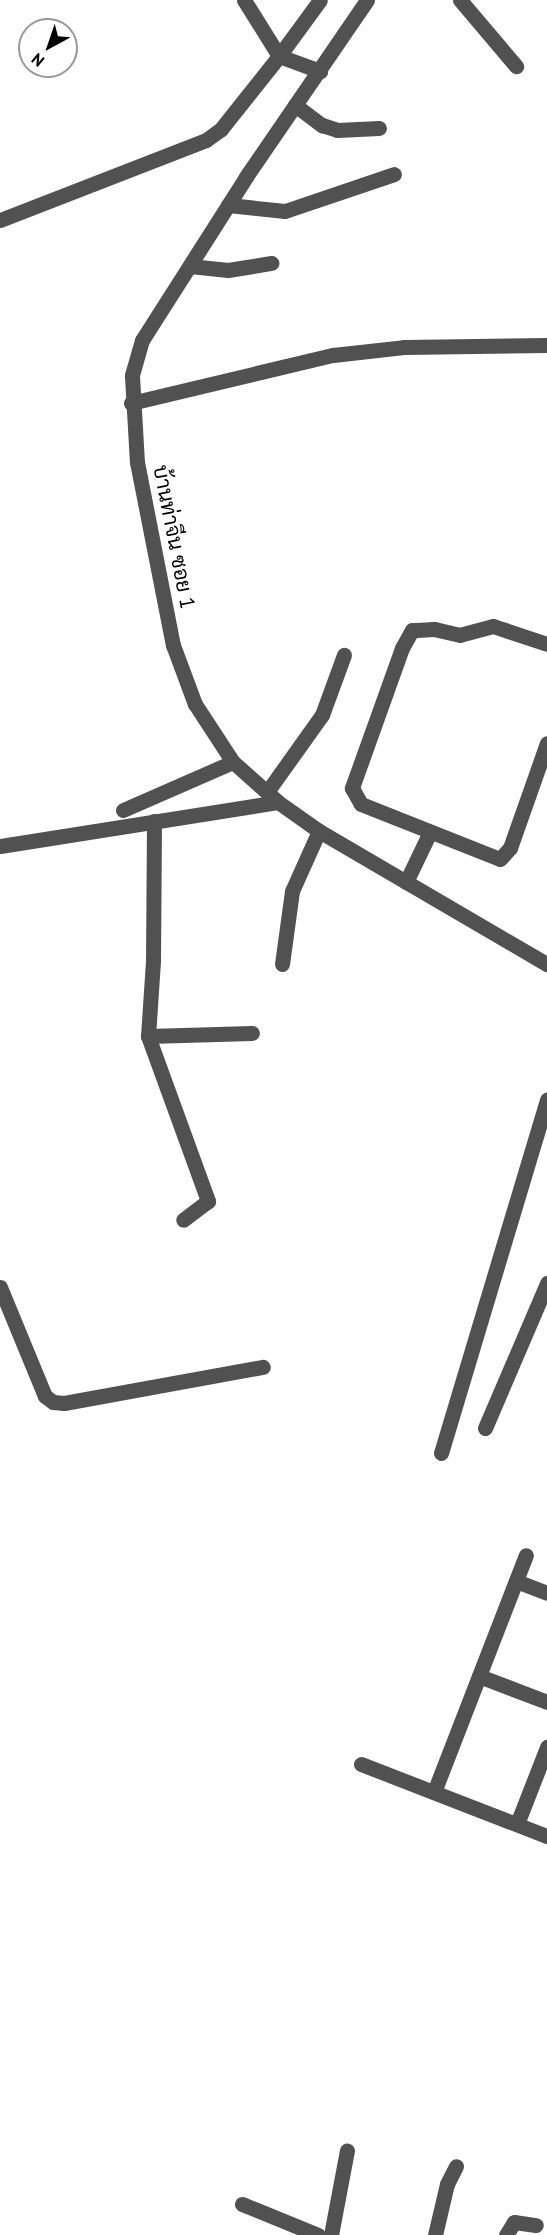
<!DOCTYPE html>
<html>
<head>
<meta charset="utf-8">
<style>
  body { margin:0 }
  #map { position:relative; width:547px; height:2235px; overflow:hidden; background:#fff; font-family:"PT Sans",Sarabun,sans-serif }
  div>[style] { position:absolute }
  .minor>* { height:15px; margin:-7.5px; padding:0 7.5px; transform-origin:7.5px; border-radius:7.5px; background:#515151 }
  span { translate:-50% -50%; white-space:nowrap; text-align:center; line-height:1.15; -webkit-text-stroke:4.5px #fff; paint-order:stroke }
  .street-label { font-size:21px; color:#000 }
  .north { position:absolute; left:18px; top:18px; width:60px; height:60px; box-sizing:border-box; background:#fff; border:2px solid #999; border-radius:50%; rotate:220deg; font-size:16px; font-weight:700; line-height:24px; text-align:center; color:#000 }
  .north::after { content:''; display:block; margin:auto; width:21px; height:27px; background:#000; clip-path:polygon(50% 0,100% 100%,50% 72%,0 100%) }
</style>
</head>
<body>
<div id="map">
  <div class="minor">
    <i style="left:244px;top:0;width:66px;rotate:58deg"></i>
    <i style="left:279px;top:56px;width:69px;rotate:-53.8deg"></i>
    <i style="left:367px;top:0;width:214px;rotate:124.4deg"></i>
    <i style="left:246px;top:177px;width:193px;rotate:122.5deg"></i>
    <i style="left:142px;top:340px;width:37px;rotate:106deg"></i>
    <i style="left:132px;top:376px;width:86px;rotate:86.7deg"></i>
    <i style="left:137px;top:462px;width:187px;rotate:78.9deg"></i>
    <i style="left:173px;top:645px;width:63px;rotate:69.6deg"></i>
    <i style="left:195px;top:704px;width:69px;rotate:56.8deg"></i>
    <i style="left:233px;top:762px;width:60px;rotate:41.6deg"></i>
    <i style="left:278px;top:802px;width:50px;rotate:35.3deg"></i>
    <i style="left:319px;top:831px;width:264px;rotate:30.3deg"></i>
    <i style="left:460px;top:0;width:87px;rotate:49.7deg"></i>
    <i style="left:295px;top:105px;width:34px;rotate:37deg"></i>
    <i style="left:322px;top:125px;width:16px;rotate:18deg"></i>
    <i style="left:337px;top:130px;width:42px;rotate:-2.7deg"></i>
    <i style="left:228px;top:205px;width:57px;rotate:6deg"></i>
    <i style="left:285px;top:211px;width:115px;rotate:-18.7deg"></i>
    <i style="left:0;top:220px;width:221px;rotate:-21.2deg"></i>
    <i style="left:206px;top:140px;width:19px;rotate:-36deg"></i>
    <i style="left:221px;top:129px;width:93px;rotate:-51.5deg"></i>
    <i style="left:279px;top:56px;width:44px;rotate:20.1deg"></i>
    <i style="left:190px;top:266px;width:38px;rotate:6deg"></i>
    <i style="left:228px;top:270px;width:44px;rotate:-9.2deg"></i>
    <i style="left:131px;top:403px;width:208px;rotate:-13.4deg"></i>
    <i style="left:333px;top:355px;width:71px;rotate:-6.4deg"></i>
    <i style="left:404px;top:347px;width:143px;rotate:-0.8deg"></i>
    <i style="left:547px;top:644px;width:57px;rotate:-161.6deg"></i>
    <i style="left:493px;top:626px;width:34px;rotate:165deg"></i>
    <i style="left:460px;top:635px;width:27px;rotate:-167deg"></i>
    <i style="left:434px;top:629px;width:22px;rotate:177deg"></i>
    <i style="left:412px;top:630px;width:21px;rotate:119deg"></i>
    <i style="left:402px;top:648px;width:149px;rotate:109.7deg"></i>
    <i style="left:352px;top:788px;width:18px;rotate:61deg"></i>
    <i style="left:361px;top:804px;width:149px;rotate:21.6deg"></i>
    <i style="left:500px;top:859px;width:15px;rotate:-48deg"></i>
    <i style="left:510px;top:848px;width:111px;rotate:-70.6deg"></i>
    <i style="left:267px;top:792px;width:95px;rotate:-54.5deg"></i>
    <i style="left:322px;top:715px;width:64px;rotate:-69.9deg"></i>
    <i style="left:123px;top:810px;width:120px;rotate:-23.6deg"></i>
    <i style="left:154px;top:821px;width:140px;rotate:90.4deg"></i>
    <i style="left:153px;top:961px;width:75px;rotate:93.8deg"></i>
    <i style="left:148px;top:1036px;width:176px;rotate:70deg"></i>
    <i style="left:208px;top:1201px;width:31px;rotate:143deg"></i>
    <i style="left:0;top:846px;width:281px;rotate:-9deg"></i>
    <i style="left:406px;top:882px;width:55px;rotate:-64.4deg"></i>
    <i style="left:282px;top:964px;width:74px;rotate:-82.2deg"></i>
    <i style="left:292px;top:891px;width:66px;rotate:-65.8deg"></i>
    <i style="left:148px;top:1036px;width:104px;rotate:-1.7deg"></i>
    <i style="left:0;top:1287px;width:118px;rotate:67.6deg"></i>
    <i style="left:45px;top:1396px;width:10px;rotate:37deg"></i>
    <i style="left:53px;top:1402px;width:11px;rotate:5deg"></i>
    <i style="left:64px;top:1403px;width:202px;rotate:-10.3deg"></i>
    <i style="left:485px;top:1428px;width:158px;rotate:-66.8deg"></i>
    <i style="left:441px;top:1453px;width:369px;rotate:-73.3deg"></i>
    <i style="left:516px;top:1581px;width:33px;rotate:21deg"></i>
    <i style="left:479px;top:1676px;width:73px;rotate:20.9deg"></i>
    <i style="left:361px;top:1764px;width:199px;rotate:21.2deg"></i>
    <i style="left:434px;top:1792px;width:254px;rotate:-68.8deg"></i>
    <i style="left:517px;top:1824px;width:83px;rotate:-68.7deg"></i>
    <i style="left:242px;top:2204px;width:82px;rotate:22.2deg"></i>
    <i style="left:331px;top:2235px;width:86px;rotate:-79.3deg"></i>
    <i style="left:435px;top:2235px;width:52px;rotate:-76.8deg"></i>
    <i style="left:447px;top:2184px;width:20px;rotate:-63deg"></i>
    <i style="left:506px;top:2235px;width:15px;rotate:-58deg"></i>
    <i style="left:514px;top:2222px;width:22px;rotate:8deg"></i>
  </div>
  <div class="street-label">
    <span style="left:174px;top:537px;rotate:79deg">บ้านท่าจีน ซอย 1</span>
  </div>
  <div class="north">N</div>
</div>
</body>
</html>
